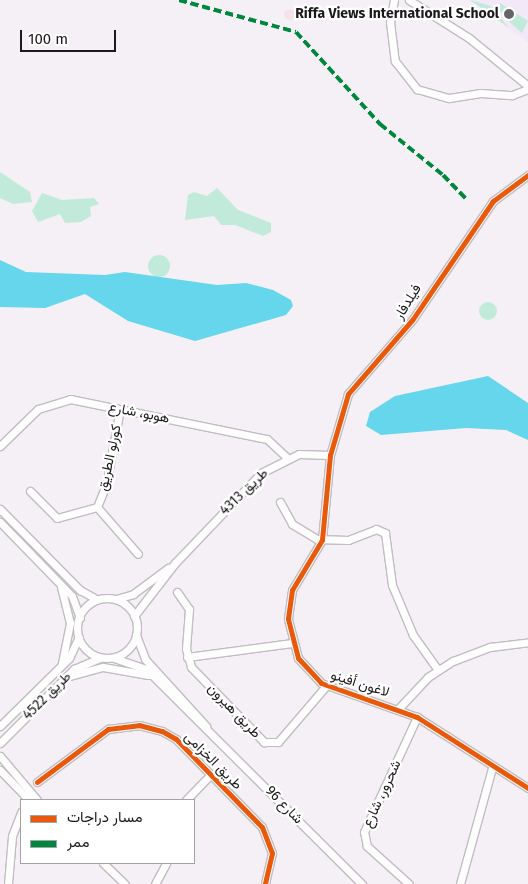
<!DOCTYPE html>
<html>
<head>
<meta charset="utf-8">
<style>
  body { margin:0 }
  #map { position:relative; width:528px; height:884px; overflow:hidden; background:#f5f0f5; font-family:"Fira Sans",Vazirmatn,sans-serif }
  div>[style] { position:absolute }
  .industrial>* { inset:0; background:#f4e3e7 }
  .round { border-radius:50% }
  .education>* { inset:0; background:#f1e9f7 }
  .green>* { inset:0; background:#c1eada }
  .water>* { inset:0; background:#65d6eb }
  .roads { filter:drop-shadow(1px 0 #c1bdc1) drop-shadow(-1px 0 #c1bdc1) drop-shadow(0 1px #c1bdc1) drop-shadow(0 -1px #c1bdc1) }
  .minor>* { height:7px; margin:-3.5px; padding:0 3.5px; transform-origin:3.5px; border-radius:3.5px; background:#fefdfe }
  .minor>.ring { margin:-3.5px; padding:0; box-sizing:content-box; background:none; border:7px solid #fefdfe; border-radius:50% }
  .quiet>* { height:4px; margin-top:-2px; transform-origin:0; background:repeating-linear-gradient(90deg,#00873e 0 8px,transparent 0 12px) }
  .cycleway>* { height:5px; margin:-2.5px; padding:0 2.5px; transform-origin:2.5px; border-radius:2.5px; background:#e8590c }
  .dots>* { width:14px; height:14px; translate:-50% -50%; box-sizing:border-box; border:2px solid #fff; border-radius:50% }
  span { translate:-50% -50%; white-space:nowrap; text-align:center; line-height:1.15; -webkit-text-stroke:4.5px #fff; paint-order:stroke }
  .poi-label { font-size:14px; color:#1b191b; font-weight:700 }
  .right { translate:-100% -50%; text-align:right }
  .street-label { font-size:14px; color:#1b191b }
  .legend { position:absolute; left:20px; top:799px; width:175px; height:65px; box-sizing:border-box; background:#fff; border:1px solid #a4a3a4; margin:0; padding:6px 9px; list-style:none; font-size:15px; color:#1b191b }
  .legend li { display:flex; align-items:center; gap:10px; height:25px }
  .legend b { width:25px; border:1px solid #a4a3a4 }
  .scale { position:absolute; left:20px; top:30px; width:96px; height:22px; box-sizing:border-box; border:2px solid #1b191b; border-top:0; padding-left:6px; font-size:15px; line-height:18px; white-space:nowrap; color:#1b191b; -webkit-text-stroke:4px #fff; paint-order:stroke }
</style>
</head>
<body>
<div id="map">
  <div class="industrial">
    <i class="round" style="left:283.5px;top:8.5px;width:11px;height:11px"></i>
  </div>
  <div class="education">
    <i style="clip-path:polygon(470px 0,528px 0,528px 43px,519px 36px)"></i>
  </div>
  <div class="green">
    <i style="clip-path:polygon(470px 0,491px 6px,509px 28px)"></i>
    <i style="clip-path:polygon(500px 3px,528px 21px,522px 33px,506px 19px,498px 7px)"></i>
    <i style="clip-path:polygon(0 172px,30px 192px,32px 202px,13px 204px,0 198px)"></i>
    <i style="clip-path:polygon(217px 188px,238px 210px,271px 223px,271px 232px,263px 236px,235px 225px,221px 225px,214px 216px,185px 220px,188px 195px,194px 192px,207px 196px)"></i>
    <i style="clip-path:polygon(42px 193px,62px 200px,94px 198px,99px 204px,90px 207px,91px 216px,81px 222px,65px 223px,60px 214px,38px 222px,32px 211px)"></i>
    <i class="round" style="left:148px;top:255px;width:22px;height:22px"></i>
    <i class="round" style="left:479px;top:302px;width:18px;height:18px"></i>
  </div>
  <div class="water">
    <i style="clip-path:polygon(0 260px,26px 272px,105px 275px,125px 272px,217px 285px,246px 283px,273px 290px,291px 300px,293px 306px,286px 315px,195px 341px,128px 321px,85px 294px,45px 308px,0 307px)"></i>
    <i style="clip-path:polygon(488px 376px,528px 403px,528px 440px,506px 430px,466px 428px,381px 435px,366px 426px,370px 412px,395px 396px)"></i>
  </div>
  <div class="roads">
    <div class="minor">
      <i style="left:394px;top:0;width:22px;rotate:100deg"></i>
      <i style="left:390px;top:22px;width:39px;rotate:83deg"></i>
      <i style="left:395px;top:61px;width:36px;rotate:52deg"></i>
      <i style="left:417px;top:89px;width:33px;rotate:16deg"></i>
      <i style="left:449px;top:98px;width:32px;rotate:-9deg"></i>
      <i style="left:481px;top:93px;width:31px;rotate:4deg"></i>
      <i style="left:512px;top:95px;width:17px;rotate:-21deg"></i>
      <i style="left:409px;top:0;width:71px;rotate:32.3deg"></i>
      <i style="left:469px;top:38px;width:76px;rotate:39.1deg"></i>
      <i style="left:528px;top:175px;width:44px;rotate:143.4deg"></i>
      <i style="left:493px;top:201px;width:144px;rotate:124.2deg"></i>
      <i style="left:412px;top:320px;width:98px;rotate:130.9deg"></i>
      <i style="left:348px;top:394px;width:64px;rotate:106.4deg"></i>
      <i style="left:330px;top:455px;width:85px;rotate:95.4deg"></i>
      <i style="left:322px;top:540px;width:58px;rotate:121deg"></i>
      <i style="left:292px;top:590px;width:29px;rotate:98deg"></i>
      <i style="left:288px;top:619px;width:40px;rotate:75.6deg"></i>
      <i style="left:298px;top:658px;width:34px;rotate:47deg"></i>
      <i style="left:321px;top:683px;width:102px;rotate:19.5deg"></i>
      <i style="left:417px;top:717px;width:132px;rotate:32.6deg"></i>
      <i style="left:0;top:446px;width:53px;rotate:-44.2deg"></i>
      <i style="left:38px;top:409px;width:34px;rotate:-17deg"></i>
      <i style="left:70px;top:399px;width:201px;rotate:11.5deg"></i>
      <i style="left:267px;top:439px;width:26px;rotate:43deg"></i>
      <i style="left:30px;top:491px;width:38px;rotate:45deg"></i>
      <i style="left:57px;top:518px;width:41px;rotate:-15.4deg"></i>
      <i style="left:97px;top:507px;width:24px;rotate:-68deg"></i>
      <i style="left:106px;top:485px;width:77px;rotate:-79.6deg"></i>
      <i style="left:280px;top:502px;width:25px;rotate:61deg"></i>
      <i style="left:292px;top:524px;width:29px;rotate:31deg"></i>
      <i style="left:317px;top:539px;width:31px;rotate:2deg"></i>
      <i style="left:348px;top:540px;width:30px;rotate:-21deg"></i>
      <i style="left:376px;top:529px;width:10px;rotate:24deg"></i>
      <i style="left:385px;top:533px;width:52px;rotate:82.3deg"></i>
      <i style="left:392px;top:585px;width:54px;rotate:67.2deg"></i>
      <i style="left:413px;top:635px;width:43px;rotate:54.5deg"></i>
      <i style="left:97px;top:507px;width:62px;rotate:48.9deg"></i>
      <i style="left:0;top:509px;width:114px;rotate:45.4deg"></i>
      <i style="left:80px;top:590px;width:18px;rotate:29deg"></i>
      <i style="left:0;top:522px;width:103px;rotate:45.8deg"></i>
      <i style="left:72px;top:596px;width:23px;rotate:70deg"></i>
      <i style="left:61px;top:587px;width:37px;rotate:76deg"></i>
      <i style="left:70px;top:623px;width:41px;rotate:101.3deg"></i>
      <i style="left:177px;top:592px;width:21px;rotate:55deg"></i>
      <i style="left:189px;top:609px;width:40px;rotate:94.3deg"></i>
      <i style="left:186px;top:649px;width:19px;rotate:74deg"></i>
      <i style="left:191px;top:667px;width:105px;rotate:45.8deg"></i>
      <i style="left:264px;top:742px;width:14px"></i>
      <i style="left:278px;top:742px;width:74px;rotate:-49.4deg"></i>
      <i class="ring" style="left:77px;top:598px;width:53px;height:53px"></i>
      <i style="left:116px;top:599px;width:18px;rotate:-16deg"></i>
      <i style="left:133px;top:594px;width:44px;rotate:-36.6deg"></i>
      <i style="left:134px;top:616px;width:67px;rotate:-52.3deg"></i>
      <i style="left:175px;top:563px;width:124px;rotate:-46.3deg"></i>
      <i style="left:261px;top:473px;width:42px;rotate:-26.6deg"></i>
      <i style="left:299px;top:454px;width:31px;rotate:2deg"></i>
      <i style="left:136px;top:635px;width:26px;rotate:69deg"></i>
      <i style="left:145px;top:659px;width:91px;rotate:47.7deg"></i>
      <i style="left:187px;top:657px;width:106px;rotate:-7.6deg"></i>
      <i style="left:114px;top:658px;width:34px;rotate:19deg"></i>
      <i style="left:146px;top:669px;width:305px;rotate:44.9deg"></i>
      <i style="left:69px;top:676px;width:35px;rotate:-15deg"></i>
      <i style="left:103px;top:667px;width:46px;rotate:10.1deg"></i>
      <i style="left:399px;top:708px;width:42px;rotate:-46.9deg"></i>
      <i style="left:428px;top:677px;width:30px;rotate:-33deg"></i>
      <i style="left:453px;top:661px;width:40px;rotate:-21deg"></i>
      <i style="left:490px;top:647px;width:38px;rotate:-7deg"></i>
      <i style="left:0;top:726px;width:97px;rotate:-44.6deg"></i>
      <i style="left:69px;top:658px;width:23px;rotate:-65deg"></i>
      <i style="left:0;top:743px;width:105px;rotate:-45deg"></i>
      <i style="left:74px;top:669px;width:28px;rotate:-23deg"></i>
      <i style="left:0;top:756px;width:57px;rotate:49.9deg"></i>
      <i style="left:0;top:770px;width:35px;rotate:46deg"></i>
      <i style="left:24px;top:795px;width:11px;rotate:15deg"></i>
      <i style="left:37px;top:782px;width:89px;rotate:-36.7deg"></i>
      <i style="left:108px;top:729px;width:31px;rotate:-7deg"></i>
      <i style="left:139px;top:725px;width:24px;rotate:15deg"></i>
      <i style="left:162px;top:731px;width:16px;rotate:30deg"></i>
      <i style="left:176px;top:739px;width:123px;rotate:45.7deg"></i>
      <i style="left:262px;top:827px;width:28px;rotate:69deg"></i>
      <i style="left:272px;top:853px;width:32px;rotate:103deg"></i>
      <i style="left:186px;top:800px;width:36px;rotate:-46deg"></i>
      <i style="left:103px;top:863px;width:30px;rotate:44deg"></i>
      <i style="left:8px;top:884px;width:48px;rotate:-85.2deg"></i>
      <i style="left:12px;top:836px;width:26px;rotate:-69deg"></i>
      <i style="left:155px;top:884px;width:24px;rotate:-62deg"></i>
      <i style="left:409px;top:884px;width:57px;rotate:-137.9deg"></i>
      <i style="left:367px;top:846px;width:14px;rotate:-102deg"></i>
      <i style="left:364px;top:832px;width:127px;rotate:-65.3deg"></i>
      <i style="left:460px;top:884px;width:120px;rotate:-74.6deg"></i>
    </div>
  </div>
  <div class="quiet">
    <i style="left:179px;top:0;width:121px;rotate:15.3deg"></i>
    <i style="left:296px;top:32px;width:125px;rotate:47.6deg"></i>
    <i style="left:380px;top:124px;width:81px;rotate:39deg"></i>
    <i style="left:443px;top:175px;width:35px;rotate:46deg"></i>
  </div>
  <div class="cycleway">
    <i style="left:528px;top:175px;width:44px;rotate:143.4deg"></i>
    <i style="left:493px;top:201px;width:144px;rotate:124.2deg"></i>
    <i style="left:412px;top:320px;width:98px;rotate:130.9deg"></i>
    <i style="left:348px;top:394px;width:64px;rotate:106.4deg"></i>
    <i style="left:330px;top:455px;width:85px;rotate:95.4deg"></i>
    <i style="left:322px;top:540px;width:58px;rotate:121deg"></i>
    <i style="left:292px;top:590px;width:29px;rotate:98deg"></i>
    <i style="left:288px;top:619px;width:40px;rotate:75.6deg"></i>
    <i style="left:298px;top:658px;width:34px;rotate:47deg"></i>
    <i style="left:321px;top:683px;width:102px;rotate:19.5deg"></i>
    <i style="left:417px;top:717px;width:132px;rotate:32.6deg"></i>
    <i style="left:37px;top:782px;width:89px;rotate:-36.7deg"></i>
    <i style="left:108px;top:729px;width:31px;rotate:-7deg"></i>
    <i style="left:139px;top:725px;width:24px;rotate:15deg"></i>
    <i style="left:162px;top:731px;width:16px;rotate:30deg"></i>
    <i style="left:176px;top:739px;width:123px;rotate:45.7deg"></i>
    <i style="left:262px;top:827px;width:28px;rotate:69deg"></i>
    <i style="left:272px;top:853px;width:32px;rotate:103deg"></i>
  </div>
  <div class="dots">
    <i style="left:509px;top:14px;background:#676467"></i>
  </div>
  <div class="poi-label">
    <span class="right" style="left:499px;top:14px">Riffa Views International School</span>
  </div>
  <div class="street-label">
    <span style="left:408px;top:302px;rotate:-58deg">فيلدفار</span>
    <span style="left:139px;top:413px;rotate:11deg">هوبو، شارع</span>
    <span style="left:110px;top:458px;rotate:-78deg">كورلو الطريق</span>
    <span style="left:244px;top:492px;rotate:-44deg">طريق 4313</span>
    <span style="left:360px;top:684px;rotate:18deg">لاغون أفينو</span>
    <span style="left:47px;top:696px;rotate:-45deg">طريق 4522</span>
    <span style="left:234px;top:711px;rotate:46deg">طريق هيرون</span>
    <span style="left:213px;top:761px;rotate:45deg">طريق الخزامى</span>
    <span style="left:382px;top:794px;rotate:-65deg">شحرور، شارع</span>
    <span style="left:284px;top:805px;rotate:46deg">شارع 96</span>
  </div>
  <ul class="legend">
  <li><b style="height:6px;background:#e8590c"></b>مسار دراجات</li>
  <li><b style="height:6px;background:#00873e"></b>ممر</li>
  </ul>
  <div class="scale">100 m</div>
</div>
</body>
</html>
